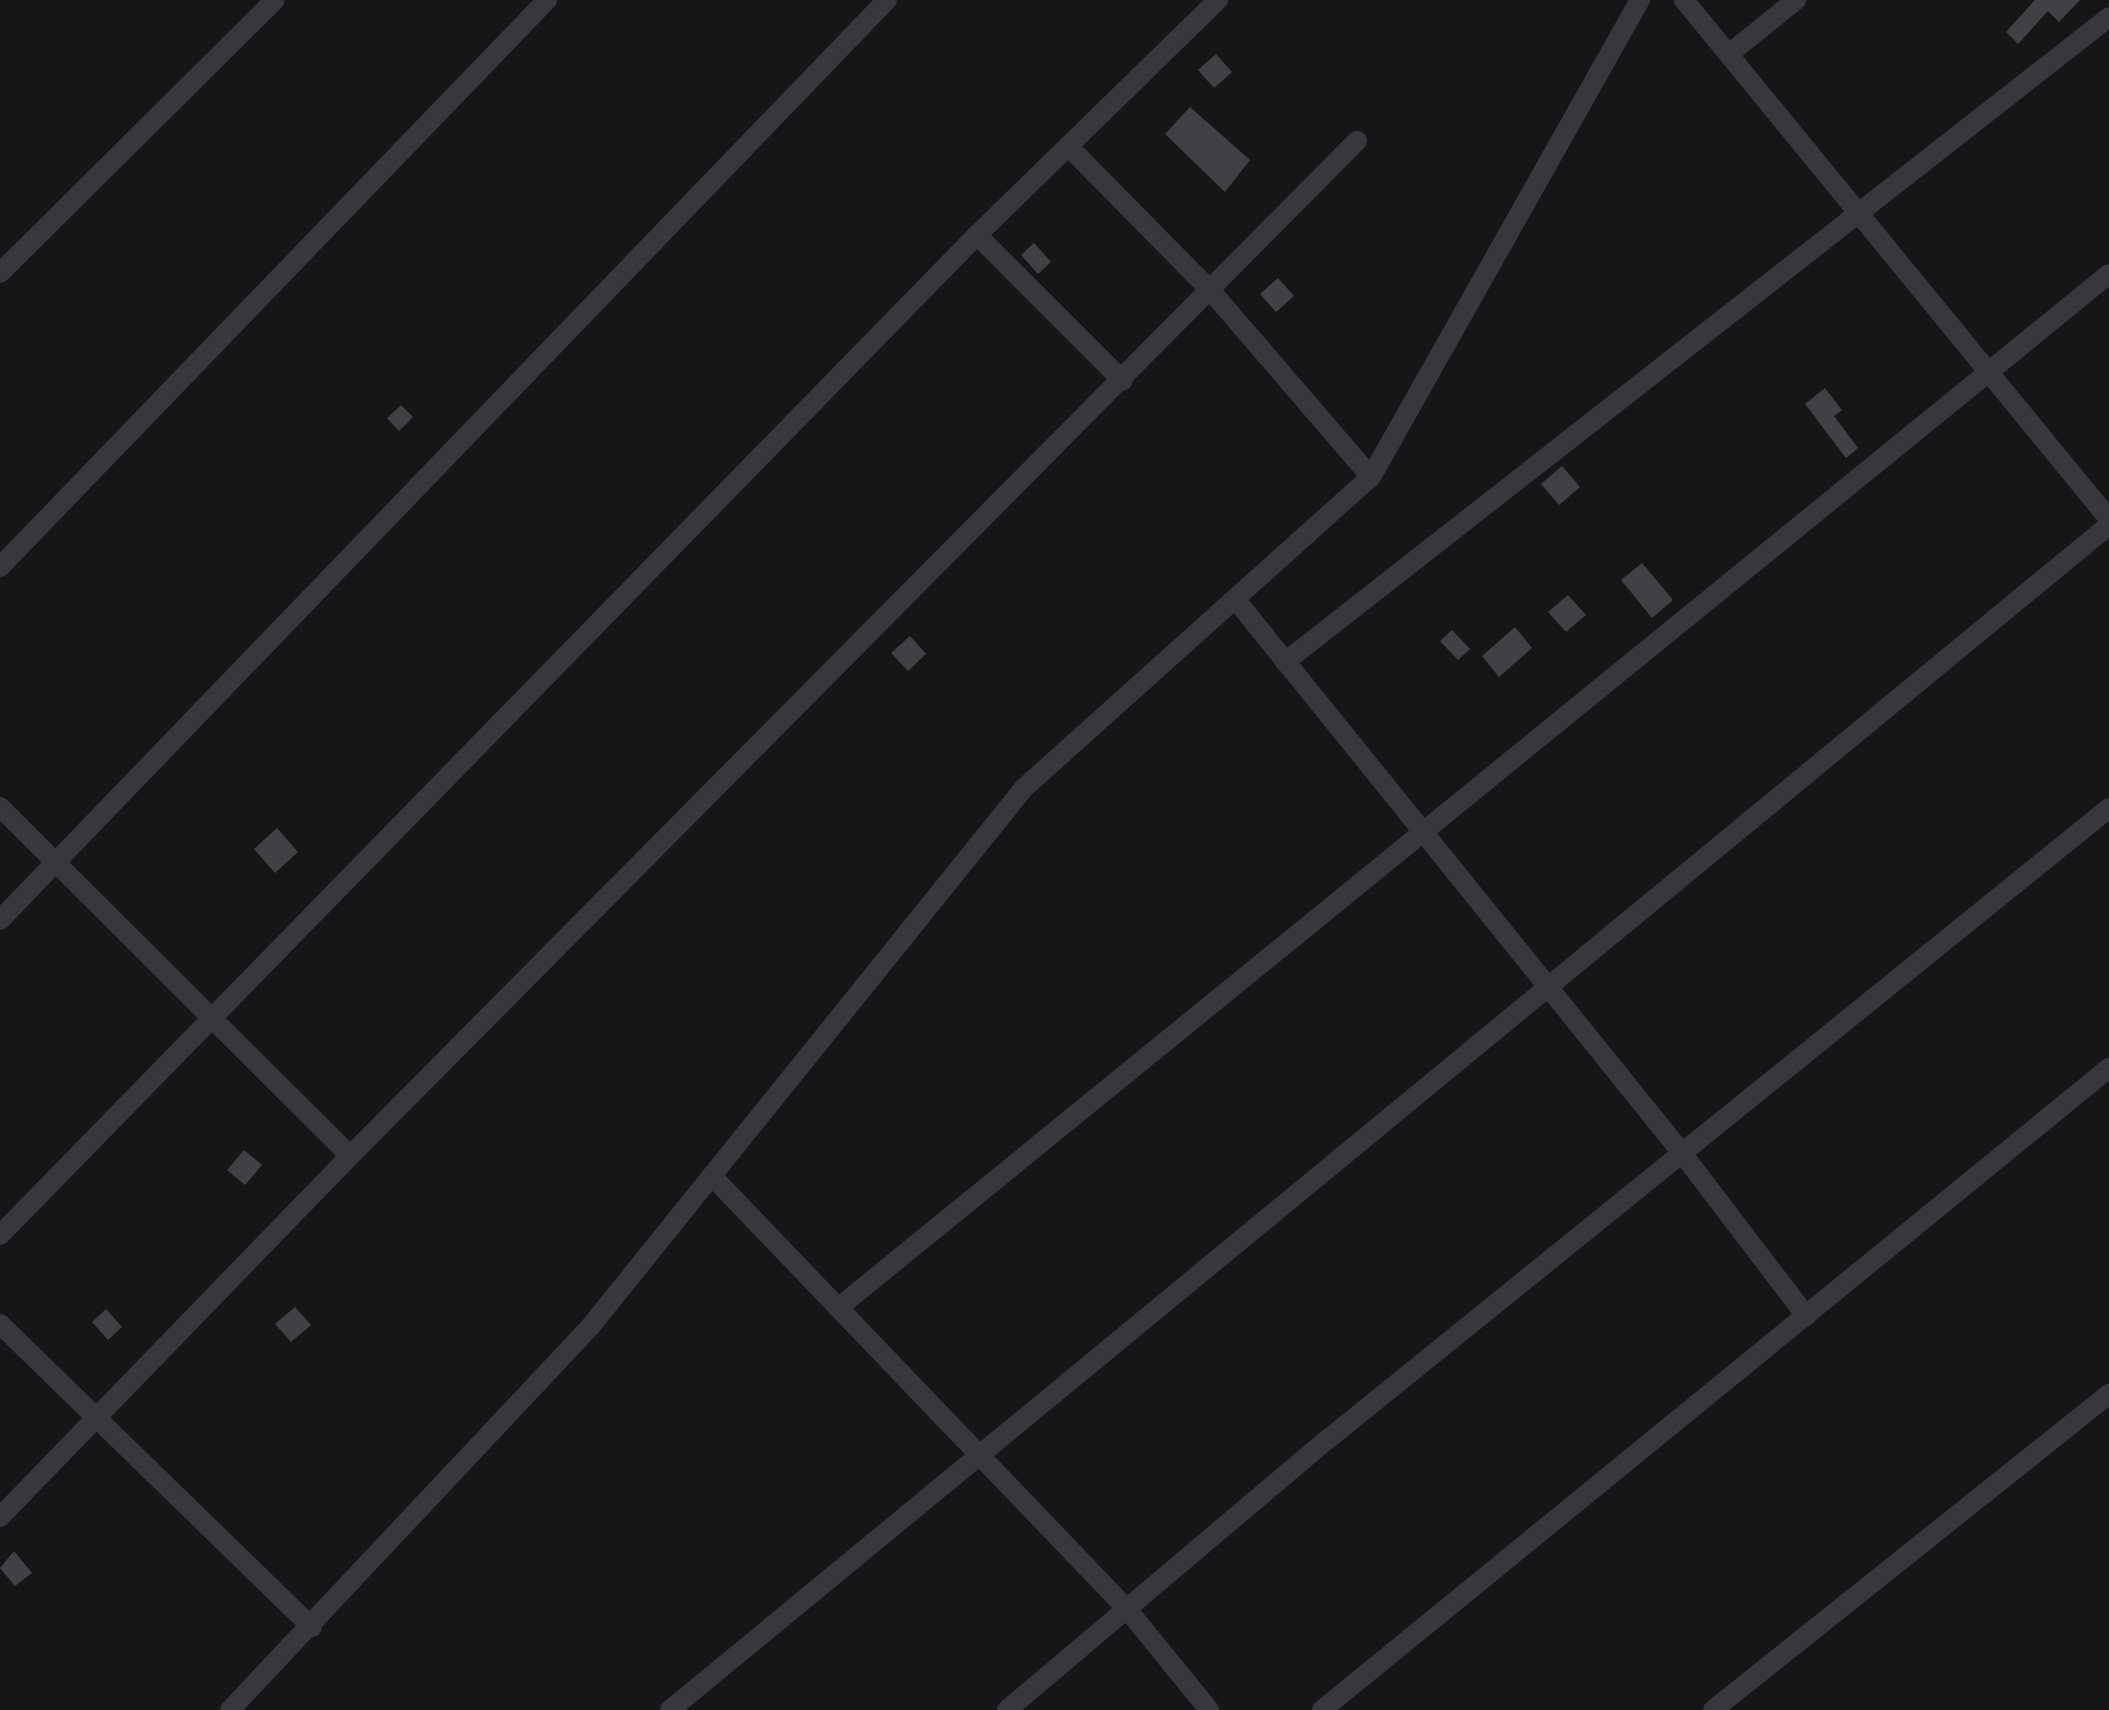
<!DOCTYPE html>
<html>
<head>
<meta charset="utf-8">
<style>
  body { margin:0 }
  #map { position:relative; width:2109px; height:1710px; overflow:hidden; background:#161618; font-family:Jost,sans-serif }
  div>[style] { position:absolute }
  .building>* { inset:0; background:#404145 }
  .minor>* { height:20px; margin:-10px; padding:0 10px; transform-origin:10px; border-radius:10px; background:#37383d }
  span { translate:-50% -50%; white-space:nowrap; text-align:center; line-height:1.15; -webkit-text-stroke:6px #111113; paint-order:stroke }
</style>
</head>
<body>
<div id="map">
  <div class="building">
    <i style="clip-path:polygon(2035px 0,2080px 0,2059px 22px,2048px 11px,2018px 44px,2006px 32px)"></i>
    <i style="clip-path:polygon(1216px 54px,1232px 72px,1214px 88px,1198px 70px)"></i>
    <i style="clip-path:polygon(1190px 107px,1250px 160px,1225px 192px,1165px 134px)"></i>
    <i style="clip-path:polygon(1034px 243px,1051px 262px,1038px 274px,1021px 255px)"></i>
    <i style="clip-path:polygon(1278px 278px,1294px 296px,1276px 312px,1260px 294px)"></i>
    <i style="clip-path:polygon(1825px 388px,1842px 410px,1834px 416px,1858px 448px,1846px 458px,1805px 404px)"></i>
    <i style="clip-path:polygon(401px 405px,413px 417px,399px 431px,387px 418px)"></i>
    <i style="clip-path:polygon(1562px 466px,1580px 487px,1559px 505px,1541px 484px)"></i>
    <i style="clip-path:polygon(1642px 563px,1673px 600px,1652px 618px,1621px 580px)"></i>
    <i style="clip-path:polygon(1568px 595px,1586px 615px,1566px 632px,1548px 612px)"></i>
    <i style="clip-path:polygon(1515px 627px,1532px 648px,1499px 677px,1482px 656px)"></i>
    <i style="clip-path:polygon(1452px 630px,1470px 649px,1458px 660px,1440px 641px)"></i>
    <i style="clip-path:polygon(910px 636px,926px 654px,908px 671px,891px 653px)"></i>
    <i style="clip-path:polygon(277px 828px,298px 852px,275px 873px,254px 849px)"></i>
    <i style="clip-path:polygon(244px 1150px,262px 1165px,245px 1185px,227px 1170px)"></i>
    <i style="clip-path:polygon(295px 1307px,311px 1325px,291px 1342px,275px 1324px)"></i>
    <i style="clip-path:polygon(106px 1309px,122px 1327px,108px 1340px,92px 1322px)"></i>
    <i style="clip-path:polygon(14px 1551px,32px 1573px,15px 1586px,0 1568px)"></i>
  </div>
  <div class="minor">
    <i style="left:1684px;top:0;width:671px;rotate:50.69deg"></i>
    <i style="left:1729px;top:54px;width:86px;rotate:-38.9deg"></i>
    <i style="left:1068px;top:146px;width:204px;rotate:45.4deg"></i>
    <i style="left:1211px;top:291px;width:245px;rotate:49.3deg"></i>
    <i style="left:977px;top:235px;width:206px;rotate:45deg"></i>
    <i style="left:0;top:273px;width:387px;rotate:-44.8deg"></i>
    <i style="left:0;top:567px;width:788px;rotate:-46.03deg"></i>
    <i style="left:1236px;top:600px;width:710px;rotate:51.11deg"></i>
    <i style="left:1682px;top:1153px;width:205px;rotate:52.7deg"></i>
    <i style="left:1285px;top:662px;width:1046px;rotate:-38.05deg"></i>
    <i style="left:0;top:807px;width:494px;rotate:44.9deg"></i>
    <i style="left:0;top:920px;width:1278px;rotate:-46.05deg"></i>
    <i style="left:712px;top:1176px;width:600px;rotate:46.22deg"></i>
    <i style="left:1127px;top:1609px;width:130px;rotate:50.9deg"></i>
    <i style="left:0;top:1235px;width:1398px;rotate:-45.67deg"></i>
    <i style="left:977px;top:235px;width:337px;rotate:-44.3deg"></i>
    <i style="left:838px;top:1308px;width:1638px;rotate:-39.13deg"></i>
    <i style="left:0;top:1324px;width:435px;rotate:44.2deg"></i>
    <i style="left:0;top:1517px;width:503px;rotate:-45.89deg"></i>
    <i style="left:350px;top:1156px;width:1430px;rotate:-45.23deg"></i>
    <i style="left:230px;top:1710px;width:526px;rotate:-46.77deg"></i>
    <i style="left:590px;top:1327px;width:692px;rotate:-51.16deg"></i>
    <i style="left:1024px;top:788px;width:466px;rotate:-41.9deg"></i>
    <i style="left:1371px;top:477px;width:548px;rotate:-60.58deg"></i>
    <i style="left:670px;top:1710px;width:1864px;rotate:-39.47deg"></i>
    <i style="left:1007px;top:1710px;width:419px;rotate:-40.2deg"></i>
    <i style="left:1327px;top:1440px;width:1005px;rotate:-38.94deg"></i>
    <i style="left:1322px;top:1710px;width:1016px;rotate:-39.21deg"></i>
    <i style="left:1713px;top:1710px;width:507px;rotate:-38.59deg"></i>
  </div>
</div>
</body>
</html>
